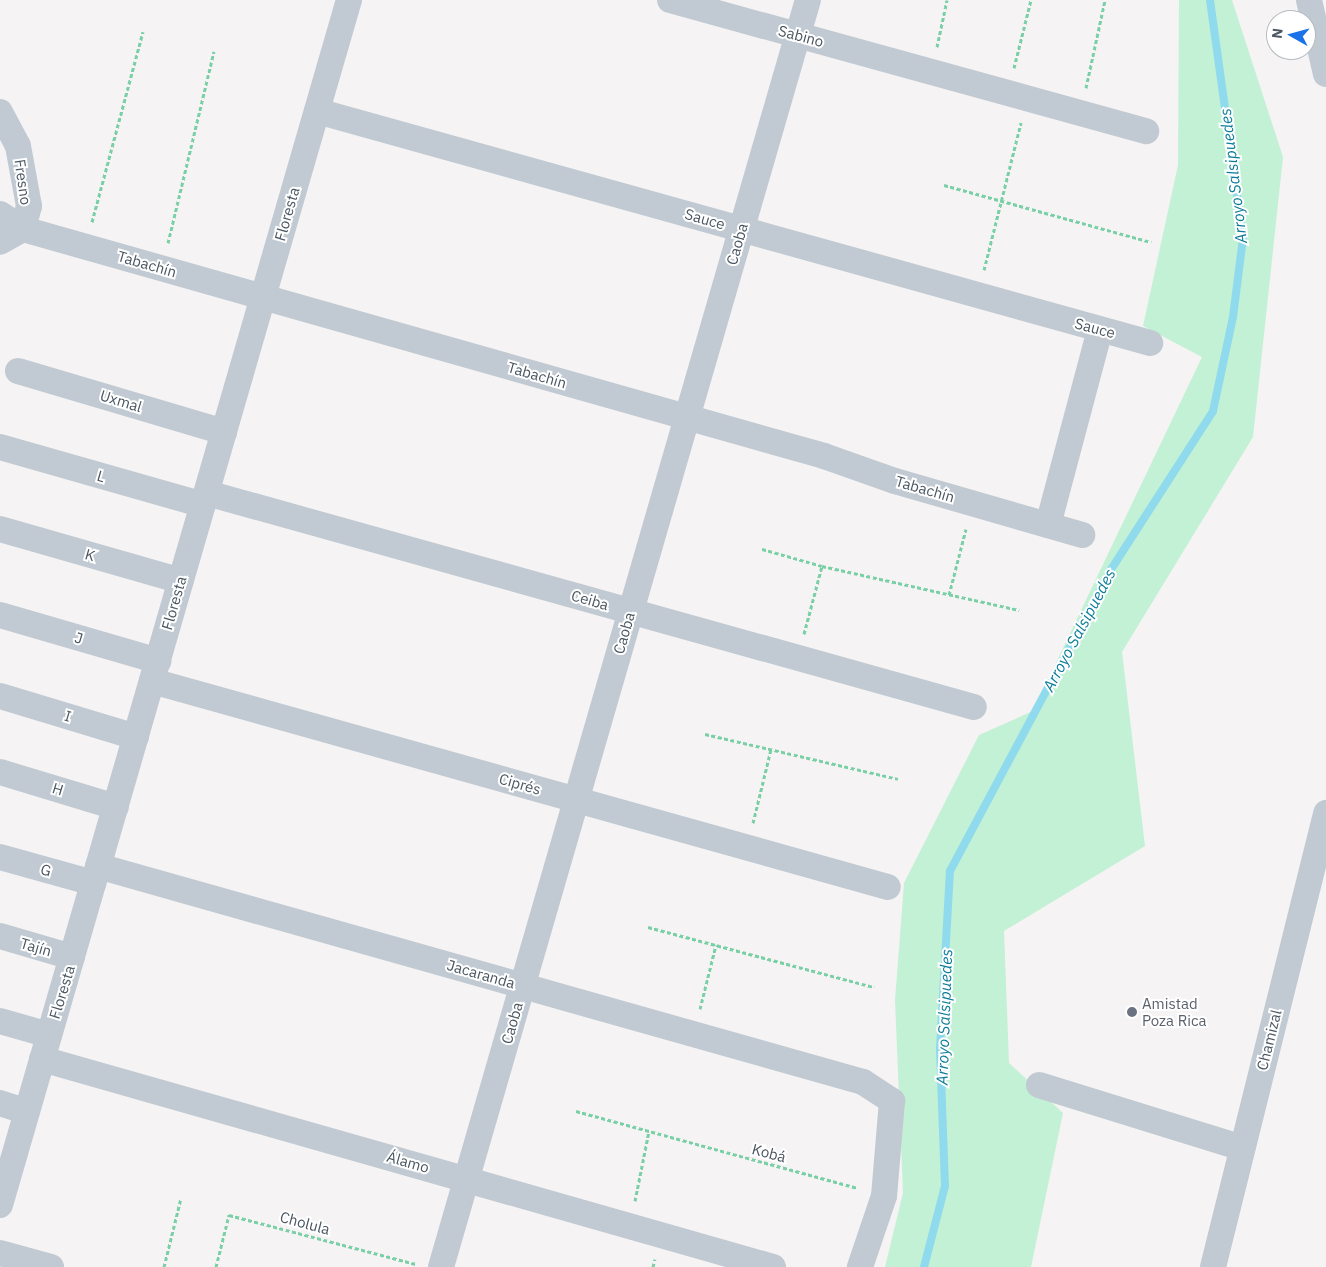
<!DOCTYPE html>
<html>
<head>
<meta charset="utf-8">
<style>
  body { margin:0 }
  #map { position:relative; width:1326px; height:1267px; overflow:hidden; background:#f5f3f3; font-family:"IBM Plex Sans",sans-serif }
  div>[style] { position:absolute }
  .green>* { inset:0; background:#c3f1d5 }
  .stream>* { height:8px; margin:-4px; padding:0 4px; transform-origin:4px; border-radius:4px; background:#90daee }
  .path>* { height:3px; margin-top:-1.5px; transform-origin:0; background:repeating-linear-gradient(90deg,#7ad0a6 0 4px,transparent 0 6.5px) }
  .minor>* { height:26px; margin:-13px; padding:0 13px; transform-origin:13px; border-radius:13px; background:#c1cad2 }
  .dots>* { width:14px; height:14px; translate:-50% -50%; box-sizing:border-box; border:2px solid #fff; border-radius:50% }
  span { translate:-50% -50%; white-space:nowrap; text-align:center; line-height:1.15; -webkit-text-stroke:4px #fff; paint-order:stroke }
  .street-label { font-size:15px; color:#4a5661 }
  .worship-label { font-size:15px; color:#5b616d }
  .left { translate:0 -50%; text-align:left }
  .water-label { font-size:16px; color:#0c7c9b; font-style:italic }
  .north { position:absolute; left:1266px; top:10px; width:50px; height:50px; box-sizing:border-box; background:#fff; border:1px solid #b7bbc0; border-radius:50%; rotate:277deg; font-size:14px; font-weight:700; line-height:20px; text-align:center; color:#4a5661 }
  .north::after { content:''; display:block; margin:auto; width:18px; height:22px; background:#1a73e8; clip-path:polygon(50% 0,100% 100%,50% 72%,0 100%) }
</style>
</head>
<body>
<div id="map">
  <div class="green">
    <i style="clip-path:polygon(1179px 0,1232px 0,1283px 157px,1253px 437px,1122px 652px,1145px 846px,1004px 931px,1009px 1063px,1063px 1113px,1031px 1267px,885px 1267px,903px 1193px,895px 1000px,904px 883px,979px 735px,1033px 711px,1202px 357px,1143px 326px,1178px 165px)"></i>
  </div>
  <div class="stream">
    <i style="left:924px;top:1267px;width:84px;rotate:-75.5deg"></i>
    <i style="left:945px;top:1186px;width:137px;rotate:-92.1deg"></i>
    <i style="left:940px;top:1049px;width:178px;rotate:-86.8deg"></i>
    <i style="left:950px;top:871px;width:340px;rotate:-61.9deg"></i>
    <i style="left:1110px;top:571px;width:190px;rotate:-57.2deg"></i>
    <i style="left:1213px;top:411px;width:96px;rotate:-78deg"></i>
    <i style="left:1233px;top:317px;width:80px;rotate:-82.8deg"></i>
    <i style="left:1243px;top:238px;width:240px;rotate:-97.9deg"></i>
  </div>
  <div class="path">
    <i style="left:937px;top:47px;width:48px;rotate:-78deg"></i>
    <i style="left:1014px;top:68px;width:70px;rotate:-76deg"></i>
    <i style="left:1086px;top:88px;width:90px;rotate:-77.8deg"></i>
    <i style="left:944px;top:185px;width:215px;rotate:15.4deg"></i>
    <i style="left:92px;top:222px;width:197px;rotate:-75deg"></i>
    <i style="left:168px;top:243px;width:197px;rotate:-76.5deg"></i>
    <i style="left:984px;top:270px;width:152px;rotate:-75.9deg"></i>
    <i style="left:762px;top:549px;width:62px;rotate:15.8deg"></i>
    <i style="left:822px;top:566px;width:202px;rotate:12.6deg"></i>
    <i style="left:949px;top:595px;width:68px;rotate:-75.6deg"></i>
    <i style="left:804px;top:634px;width:70px;rotate:-75.2deg"></i>
    <i style="left:705px;top:734px;width:198px;rotate:13.1deg"></i>
    <i style="left:753px;top:823px;width:76px;rotate:-76.3deg"></i>
    <i style="left:648px;top:927px;width:234px;rotate:14.9deg"></i>
    <i style="left:700px;top:1009px;width:66px;rotate:-76deg"></i>
    <i style="left:576px;top:1111px;width:292px;rotate:15.3deg"></i>
    <i style="left:635px;top:1201px;width:71px;rotate:-78.7deg"></i>
    <i style="left:164px;top:1267px;width:71px;rotate:-76.2deg"></i>
    <i style="left:216px;top:1267px;width:54px;rotate:-76deg"></i>
    <i style="left:229px;top:1215px;width:193px;rotate:14.7deg"></i>
    <i style="left:653px;top:1267px;width:8px;rotate:-76deg"></i>
  </div>
  <div class="minor">
    <i style="left:670px;top:0;width:494px;rotate:15.4deg"></i>
    <i style="left:1309px;top:0;width:76px;rotate:77.1deg"></i>
    <i style="left:317px;top:111px;width:865px;rotate:15.56deg"></i>
    <i style="left:0;top:112px;width:38px;rotate:62deg"></i>
    <i style="left:18px;top:146px;width:61px;rotate:79.6deg"></i>
    <i style="left:29px;top:206px;width:24px;rotate:105deg"></i>
    <i style="left:23px;top:229px;width:26px;rotate:151deg"></i>
    <i style="left:0;top:214px;width:27px;rotate:33deg"></i>
    <i style="left:23px;top:229px;width:833px;rotate:15.82deg"></i>
    <i style="left:824px;top:456px;width:75px;rotate:19.4deg"></i>
    <i style="left:895px;top:481px;width:195px;rotate:16.1deg"></i>
    <i style="left:18px;top:371px;width:215px;rotate:16.5deg"></i>
    <i style="left:0;top:447px;width:211px;rotate:15.9deg"></i>
    <i style="left:207px;top:493px;width:796px;rotate:15.59deg"></i>
    <i style="left:1048px;top:525px;width:202px;rotate:-75.1deg"></i>
    <i style="left:0;top:529px;width:188px;rotate:16deg"></i>
    <i style="left:0;top:615px;width:165px;rotate:16.2deg"></i>
    <i style="left:152px;top:681px;width:764px;rotate:15.64deg"></i>
    <i style="left:0;top:696px;width:142px;rotate:16.8deg"></i>
    <i style="left:0;top:772px;width:121px;rotate:16.8deg"></i>
    <i style="left:0;top:857px;width:97px;rotate:15.6deg"></i>
    <i style="left:98px;top:866px;width:795px;rotate:15.77deg"></i>
    <i style="left:863px;top:1082px;width:35px;rotate:33deg"></i>
    <i style="left:892px;top:1101px;width:95px;rotate:94.8deg"></i>
    <i style="left:884px;top:1196px;width:75px;rotate:108.7deg"></i>
    <i style="left:0;top:936px;width:75px;rotate:16.3deg"></i>
    <i style="left:0;top:1021px;width:51px;rotate:15.9deg"></i>
    <i style="left:42px;top:1059px;width:760px;rotate:15.88deg"></i>
    <i style="left:1039px;top:1085px;width:213px;rotate:17.2deg"></i>
    <i style="left:0;top:1103px;width:28px;rotate:18deg"></i>
    <i style="left:0;top:1205px;width:1255px;rotate:-73.85deg"></i>
    <i style="left:0;top:1253px;width:53px;rotate:15.4deg"></i>
    <i style="left:441px;top:1267px;width:1319px;rotate:-73.85deg"></i>
    <i style="left:1213px;top:1267px;width:468px;rotate:-76deg"></i>
  </div>
  <div class="dots">
    <i style="left:1132px;top:1012px;background:#6b7280"></i>
  </div>
  <div class="street-label">
    <span style="left:801px;top:36px;rotate:15deg">Sabino</span>
    <span style="left:23px;top:182px;rotate:82deg">Fresno</span>
    <span style="left:287px;top:214px;rotate:-74deg">Floresta</span>
    <span style="left:705px;top:219px;rotate:16deg">Sauce</span>
    <span style="left:737px;top:244px;rotate:-74deg">Caoba</span>
    <span style="left:147px;top:264px;rotate:16deg">Tabachín</span>
    <span style="left:1095px;top:328px;rotate:15deg">Sauce</span>
    <span style="left:537px;top:375px;rotate:16deg">Tabachín</span>
    <span style="left:121px;top:401px;rotate:17deg">Uxmal</span>
    <span style="left:101px;top:476px;rotate:16deg">L</span>
    <span style="left:925px;top:489px;rotate:16deg">Tabachín</span>
    <span style="left:90px;top:555px;rotate:16deg">K</span>
    <span style="left:590px;top:600px;rotate:16deg">Ceiba</span>
    <span style="left:174px;top:603px;rotate:-74deg">Floresta</span>
    <span style="left:624px;top:633px;rotate:-74deg">Caoba</span>
    <span style="left:79px;top:638px;rotate:16deg">J</span>
    <span style="left:68px;top:716px;rotate:17deg">I</span>
    <span style="left:520px;top:784px;rotate:16deg">Ciprés</span>
    <span style="left:58px;top:789px;rotate:17deg">H</span>
    <span style="left:46px;top:870px;rotate:16deg">G</span>
    <span style="left:36px;top:947px;rotate:16deg">Tajín</span>
    <span style="left:481px;top:974px;rotate:16deg">Jacaranda</span>
    <span style="left:62px;top:992px;rotate:-73deg">Floresta</span>
    <span style="left:512px;top:1023px;rotate:-74deg">Caoba</span>
    <span style="left:1269px;top:1040px;rotate:-76deg">Chamizal</span>
    <span style="left:769px;top:1153px;rotate:15deg">Kobá</span>
    <span style="left:408px;top:1162px;rotate:16deg">Álamo</span>
    <span style="left:305px;top:1223px;rotate:15deg">Cholula</span>
  </div>
  <div class="worship-label">
    <span class="left" style="left:1142px;top:1012px">Amistad<br>Poza Rica</span>
  </div>
  <div class="water-label">
    <span style="left:1233px;top:176px;rotate:-97deg">Arroyo Salsipuedes</span>
    <span style="left:1079px;top:630px;rotate:-62deg">Arroyo Salsipuedes</span>
    <span style="left:944px;top:1017px;rotate:-88deg">Arroyo Salsipuedes</span>
  </div>
  <div class="north">N</div>
</div>
</body>
</html>
